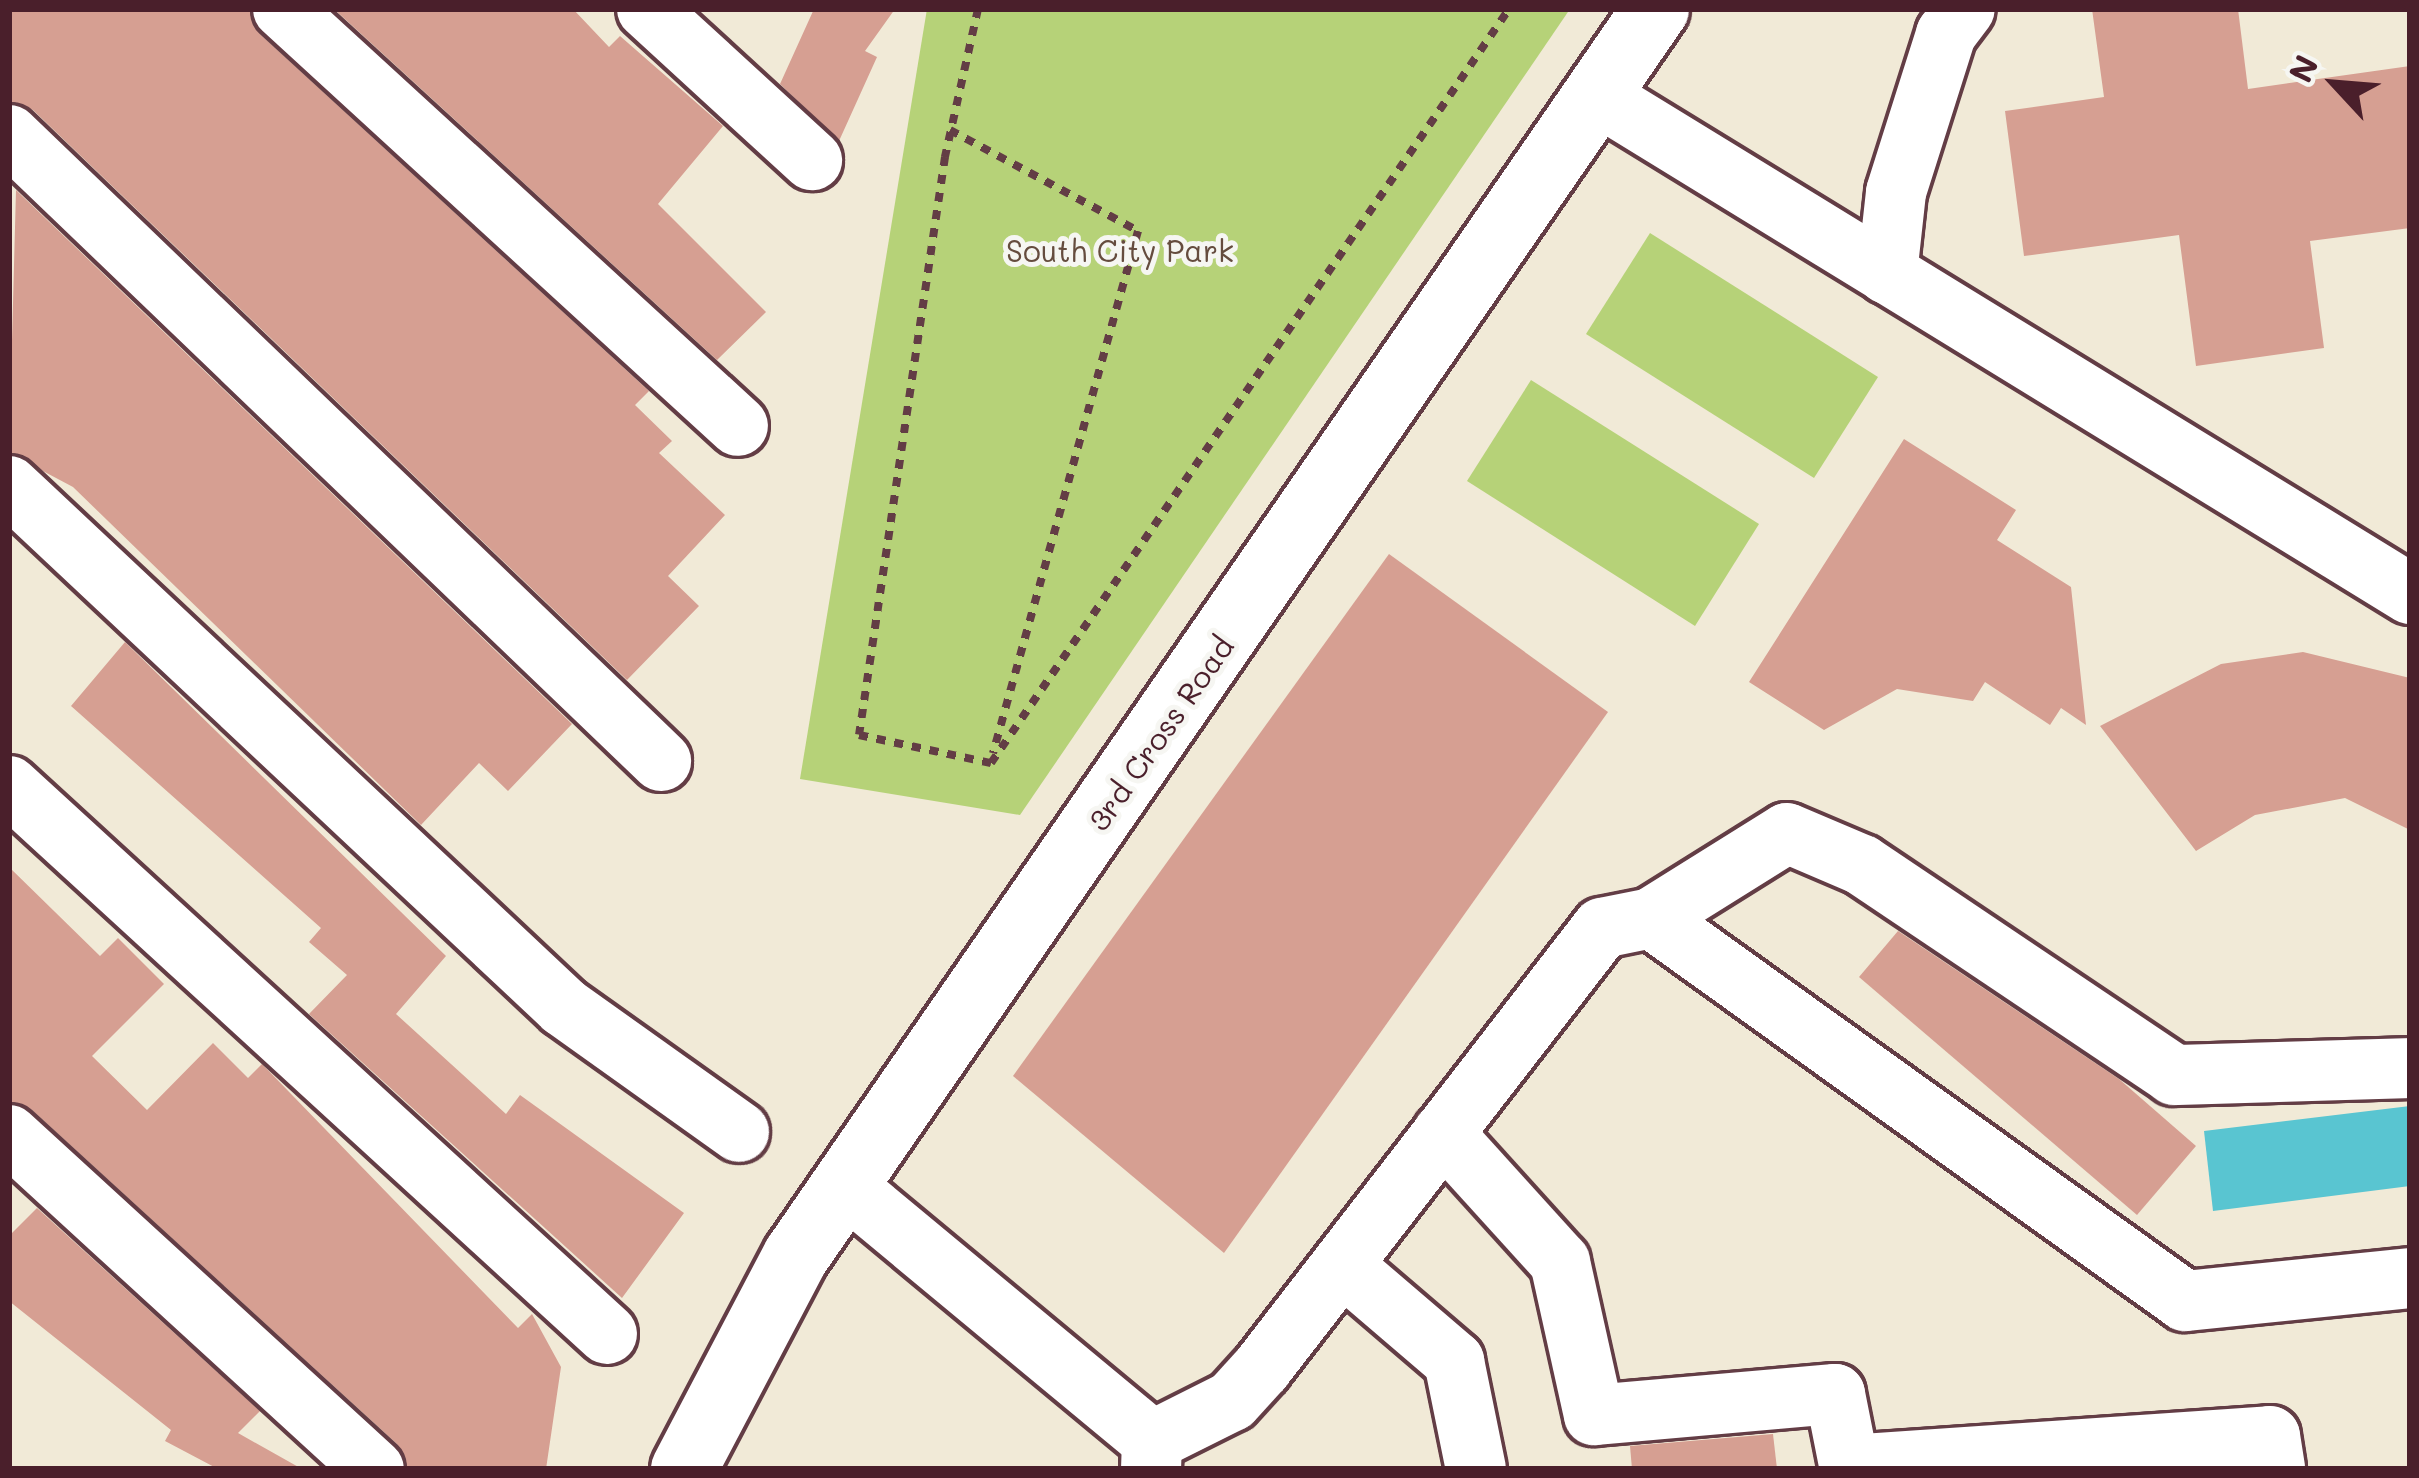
<!DOCTYPE html>
<html>
<head>
<meta charset="utf-8">
<style>
  body { margin:0 }
  #map { position:relative; width:2419px; height:1478px; overflow:hidden; background:#f1ead7; font-family:Mali,sans-serif }
  div>[style] { position:absolute }
  .green>* { inset:0; background:#b6d278 }
  .water>* { inset:0; background:#59c5d1 }
  .building>* { inset:0; background:#d69f92 }
  .path>* { height:8px; margin-top:-4px; transform-origin:0; background:repeating-linear-gradient(90deg,#633d45 0 9px,transparent 0 18px) }
  .roads { filter:drop-shadow(3px 0 #633d45) drop-shadow(-3px 0 #633d45) drop-shadow(0 3px #633d45) drop-shadow(0 -3px #633d45) }
  .street>* { height:60px; margin:-30px; padding:0 30px; transform-origin:30px; border-radius:30px; background:#fff }
  .secondary>* { height:66px; margin:-33px; padding:0 33px; transform-origin:33px; border-radius:33px; background:#fff }
  span { translate:-50% -50%; white-space:nowrap; text-align:center; line-height:1.15; -webkit-text-stroke:10px #f6f6f2; paint-order:stroke }
  .park-label { font-size:30px; color:#654c3e }
  .street-label { font-size:30px; color:#4a1f2b }
  .frame { position:absolute; inset:0; border:12px solid #4a1f2b; pointer-events:none }
  .north { position:absolute; left:2275px; top:24px; width:120px; height:120px; -webkit-text-stroke:9px #f6f6f2; paint-order:stroke; rotate:296deg; font-size:33px; font-weight:700; line-height:48px; text-align:center; color:#4a1f2b }
  .north::after { content:''; display:block; margin:auto; width:42px; height:54px; background:#4a1f2b; clip-path:polygon(50% 0,100% 100%,50% 72%,0 100%) }
</style>
</head>
<body>
<div id="map">
  <div class="green">
    <i style="clip-path:polygon(927px 9px,1570px 9px,1020px 815px,800px 779px)"></i>
    <i style="clip-path:polygon(1650px 233px,1878px 377px,1814px 478px,1586px 334px)"></i>
    <i style="clip-path:polygon(1531px 380px,1759px 524px,1695px 626px,1467px 481px)"></i>
  </div>
  <div class="water">
    <i style="clip-path:polygon(2410px 1106px,2410px 1186px,2213px 1211px,2204px 1131px)"></i>
  </div>
  <div class="building">
    <i style="clip-path:polygon(9px 9px,249px 9px,260px 34px,649px 391px,635px 405px,672px 441px,659px 453px,725px 515px,668px 576px,699px 606px,627px 680px,33px 110px,9px 102px)"></i>
    <i style="clip-path:polygon(334px 9px,573px 9px,609px 47px,620px 36px,723px 126px,658px 204px,766px 312px,717px 360px)"></i>
    <i style="clip-path:polygon(814px 9px,895px 9px,865px 51px,877px 57px,839px 141px,780px 84px)"></i>
    <i style="clip-path:polygon(2092px 9px,2238px 9px,2248px 89px,2410px 66px,2410px 228px,2310px 241px,2324px 348px,2196px 366px,2179px 235px,2024px 256px,2005px 111px,2104px 97px)"></i>
    <i style="clip-path:polygon(16px 190px,572px 724px,508px 791px,479px 763px,421px 825px,73px 487px,9px 453px)"></i>
    <i style="clip-path:polygon(1904px 439px,2016px 510px,1997px 540px,2071px 587px,2086px 725px,2061px 708px,2050px 725px,1985px 682px,1973px 701px,1897px 689px,1824px 730px,1749px 682px)"></i>
    <i style="clip-path:polygon(1389px 554px,1608px 712px,1224px 1253px,1013px 1076px)"></i>
    <i style="clip-path:polygon(125px 642px,446px 956px,396px 1014px,506px 1114px,520px 1095px,684px 1213px,622px 1298px,309px 1014px,347px 975px,309px 942px,321px 928px,71px 706px)"></i>
    <i style="clip-path:polygon(2303px 652px,2410px 678px,2410px 830px,2345px 798px,2255px 815px,2196px 851px,2100px 726px,2221px 664px)"></i>
    <i style="clip-path:polygon(9px 867px,100px 956px,118px 938px,164px 984px,92px 1056px,147px 1110px,213px 1043px,248px 1078px,262px 1064px,518px 1328px,532px 1314px,561px 1367px,546px 1469px,408px 1469px,397px 1444px,32px 1110px,9px 1101px)"></i>
    <i style="clip-path:polygon(1898px 931px,2119px 1079px,2196px 1146px,2137px 1215px,1859px 977px)"></i>
    <i style="clip-path:polygon(37px 1208px,260px 1411px,238px 1433px,302px 1469px,218px 1469px,165px 1441px,171px 1430px,9px 1301px,9px 1236px)"></i>
    <i style="clip-path:polygon(1773px 1434px,1777px 1469px,1632px 1469px,1630px 1446px)"></i>
  </div>
  <div class="path">
    <i style="left:978px;top:9px;width:152px;rotate:102.6deg"></i>
    <i style="left:945px;top:157px;width:584px;rotate:98.46deg"></i>
    <i style="left:859px;top:735px;width:135px;rotate:12deg"></i>
    <i style="left:991px;top:763px;width:915px;rotate:-55.51deg"></i>
    <i style="left:950px;top:130px;width:213px;rotate:28.2deg"></i>
    <i style="left:1138px;top:231px;width:542px;rotate:105.52deg"></i>
  </div>
  <div class="roads">
    <div class="street">
      <i style="left:283px;top:9px;width:617px;rotate:42.5deg"></i>
      <i style="left:647px;top:9px;width:224px;rotate:42.5deg"></i>
      <i style="left:1603px;top:99px;width:947px;rotate:31.52deg"></i>
      <i style="left:9px;top:135px;width:904px;rotate:43.83deg"></i>
      <i style="left:1887px;top:274px;width:82px;rotate:-83.7deg"></i>
      <i style="left:1896px;top:192px;width:166px;rotate:-72.4deg"></i>
      <i style="left:1946px;top:34px;width:31px;rotate:-53deg"></i>
      <i style="left:9px;top:486px;width:761px;rotate:43.19deg"></i>
      <i style="left:564px;top:1007px;width:215px;rotate:35.5deg"></i>
      <i style="left:9px;top:786px;width:811px;rotate:42.5deg"></i>
      <i style="left:1651px;top:918px;width:657px;rotate:35.65deg"></i>
      <i style="left:2185px;top:1301px;width:226px;rotate:-5.8deg"></i>
      <i style="left:1443px;top:1133px;width:174px;rotate:47.8deg"></i>
      <i style="left:1560px;top:1262px;width:157px;rotate:77.5deg"></i>
      <i style="left:1594px;top:1415px;width:242px;rotate:-5deg"></i>
      <i style="left:1835px;top:1394px;width:72px;rotate:78.8deg"></i>
      <i style="left:1849px;top:1465px;width:422px;rotate:-3.9deg"></i>
      <i style="left:2270px;top:1436px;width:33px;rotate:81deg"></i>
      <i style="left:9px;top:1135px;width:495px;rotate:42.5deg"></i>
      <i style="left:844px;top:1185px;width:400px;rotate:39.7deg"></i>
      <i style="left:1152px;top:1441px;width:28px;rotate:92deg"></i>
      <i style="left:1342px;top:1265px;width:148px;rotate:40.6deg"></i>
      <i style="left:1454px;top:1361px;width:110px;rotate:78.5deg"></i>
      <i style="left:1152px;top:1441px;width:89px;rotate:-26.6deg"></i>
      <i style="left:1232px;top:1401px;width:45px;rotate:-47.7deg"></i>
      <i style="left:1262px;top:1368px;width:556px;rotate:-52.31deg"></i>
      <i style="left:1602px;top:928px;width:50px;rotate:-11.5deg"></i>
      <i style="left:1651px;top:918px;width:160px;rotate:-32deg"></i>
      <i style="left:1787px;top:833px;width:82px;rotate:23.1deg"></i>
      <i style="left:1862px;top:865px;width:376px;rotate:33.9deg"></i>
      <i style="left:2174px;top:1075px;width:236px;rotate:-1.7deg"></i>
    </div>
    <div class="secondary">
      <i style="left:684px;top:1469px;width:241px;rotate:-62.3deg"></i>
      <i style="left:796px;top:1256px;width:1515px;rotate:-55.41deg"></i>
    </div>
  </div>
  <div class="park-label">
    <span style="left:1120px;top:250px">South City Park</span>
  </div>
  <div class="street-label">
    <span style="left:1160px;top:733px;rotate:-55deg">3rd Cross Road</span>
  </div>
  <div class="frame"></div>
  <div class="north">N</div>
</div>
</body>
</html>
